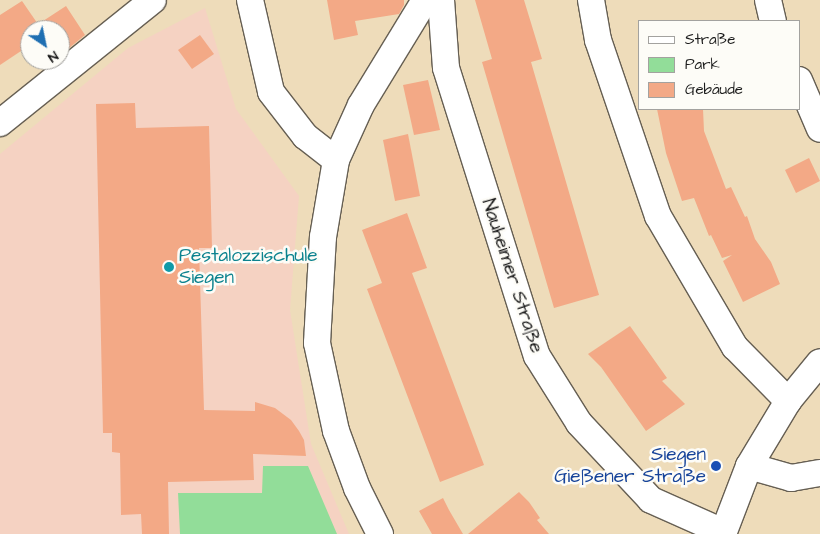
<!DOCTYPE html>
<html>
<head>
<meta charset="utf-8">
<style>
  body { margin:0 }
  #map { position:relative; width:820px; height:534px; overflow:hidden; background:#eedcba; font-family:"Architects Daughter",sans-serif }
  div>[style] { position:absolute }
  .built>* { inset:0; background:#f5d2c2 }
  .green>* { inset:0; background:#92dd99 }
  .building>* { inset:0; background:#f3a986 }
  .roads { filter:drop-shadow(1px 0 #665f53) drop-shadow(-1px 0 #665f53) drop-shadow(0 1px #665f53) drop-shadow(0 -1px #665f53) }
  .street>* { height:26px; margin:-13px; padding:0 13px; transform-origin:13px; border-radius:13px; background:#fff }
  .dots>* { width:14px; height:14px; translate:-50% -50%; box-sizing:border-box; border:2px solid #fdfcf7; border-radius:50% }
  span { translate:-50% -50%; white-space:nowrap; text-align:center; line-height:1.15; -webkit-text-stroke:5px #fdfcf7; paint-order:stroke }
  .culture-label { font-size:19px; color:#0d838f }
  .left { translate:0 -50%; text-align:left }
  .street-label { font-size:19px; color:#1c1c1c }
  .transit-label { font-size:19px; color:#164399 }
  .right { translate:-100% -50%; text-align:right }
  .legend { position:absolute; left:638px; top:20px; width:162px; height:90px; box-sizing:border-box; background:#fdfcf7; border:1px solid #a3a29f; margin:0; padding:6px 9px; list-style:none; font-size:15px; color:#1c1c1c }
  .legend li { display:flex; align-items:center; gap:10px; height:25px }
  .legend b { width:25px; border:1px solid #a3a29f }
  .north { position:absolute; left:20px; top:20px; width:50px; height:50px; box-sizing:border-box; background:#fdfcf7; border:1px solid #a3a29f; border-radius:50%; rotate:146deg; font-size:14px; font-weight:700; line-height:20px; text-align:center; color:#1c1c1c }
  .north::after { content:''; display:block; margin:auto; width:18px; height:22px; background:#1f6fb2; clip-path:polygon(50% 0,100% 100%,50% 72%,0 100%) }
</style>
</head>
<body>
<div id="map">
  <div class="built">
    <i style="clip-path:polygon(205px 8px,236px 109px,299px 196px,290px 310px,311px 444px,349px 534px,0 534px,0 154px,128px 48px)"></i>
  </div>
  <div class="green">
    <i style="clip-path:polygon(263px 466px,308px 466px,337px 534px,180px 534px,178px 493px,262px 493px)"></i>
  </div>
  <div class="building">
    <i style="clip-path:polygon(327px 0,404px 0,404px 5px,399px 14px,355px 21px,358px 35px,334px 40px)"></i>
    <i style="clip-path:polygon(475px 0,524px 0,542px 59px,531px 62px,599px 295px,554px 308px,482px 62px,492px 59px)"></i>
    <i style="clip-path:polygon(22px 1px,42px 30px,30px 30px,30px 45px,0 65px,0 15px)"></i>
    <i style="clip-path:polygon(66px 6px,85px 35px,63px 53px,60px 48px,60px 30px,48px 30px,43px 21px)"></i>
    <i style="clip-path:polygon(200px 35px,214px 54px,192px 69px,178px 50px)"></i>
    <i style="clip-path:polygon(428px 80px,440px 130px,414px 135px,403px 85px)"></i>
    <i style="clip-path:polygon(135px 103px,136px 128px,209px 126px,212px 248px,199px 248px,204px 410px,255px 411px,255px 402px,275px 408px,291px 420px,299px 431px,304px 440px,306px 456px,253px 454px,254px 480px,168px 482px,169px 534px,142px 534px,141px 514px,121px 515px,120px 453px,112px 452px,112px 433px,103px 433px,96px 104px)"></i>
    <i style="clip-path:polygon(657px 109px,703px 109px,704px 131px,726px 189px,731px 187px,745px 217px,747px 216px,755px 239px,771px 262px,780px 284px,743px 302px,723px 261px,732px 255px,722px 258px,711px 235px,709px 236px,694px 198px,682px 201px,666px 153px)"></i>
    <i style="clip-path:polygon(408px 134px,420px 196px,395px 201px,383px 140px)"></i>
    <i style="clip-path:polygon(809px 158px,820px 181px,796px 193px,785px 170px)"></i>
    <i style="clip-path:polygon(407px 213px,427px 268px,412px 273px,484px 465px,440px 482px,367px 289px,382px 283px,362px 230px)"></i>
    <i style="clip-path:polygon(630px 326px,667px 378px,662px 381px,685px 404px,646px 431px,601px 367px,588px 354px)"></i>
    <i style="clip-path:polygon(519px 492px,529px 502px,540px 518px,537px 520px,549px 534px,468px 534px)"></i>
    <i style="clip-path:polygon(443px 498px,449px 510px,463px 534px,432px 534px,419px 511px)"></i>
  </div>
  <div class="roads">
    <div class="street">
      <i style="left:250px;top:0;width:94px;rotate:77.1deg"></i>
      <i style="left:271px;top:92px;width:56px;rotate:52.3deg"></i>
      <i style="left:305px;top:136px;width:39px;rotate:38deg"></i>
      <i style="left:441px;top:0;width:68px;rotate:85.8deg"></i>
      <i style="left:446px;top:68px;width:302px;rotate:72.5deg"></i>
      <i style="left:537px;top:356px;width:79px;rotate:57.9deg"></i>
      <i style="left:579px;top:423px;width:105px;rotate:46.9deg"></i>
      <i style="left:651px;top:500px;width:79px;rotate:24deg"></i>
      <i style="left:591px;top:0;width:41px;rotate:80.1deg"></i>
      <i style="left:598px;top:40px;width:186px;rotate:71.2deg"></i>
      <i style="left:658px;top:216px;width:152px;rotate:59.6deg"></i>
      <i style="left:735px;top:347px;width:76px;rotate:45.5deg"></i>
      <i style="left:768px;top:0;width:22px;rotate:77deg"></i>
      <i style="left:799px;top:80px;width:53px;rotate:66.8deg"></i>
      <i style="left:0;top:123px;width:196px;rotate:-38.8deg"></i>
      <i style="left:749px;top:466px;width:44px;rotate:15.9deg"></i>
      <i style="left:791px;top:478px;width:29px;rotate:-10deg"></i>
      <i style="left:380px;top:534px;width:51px;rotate:-116.6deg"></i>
      <i style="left:357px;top:488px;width:61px;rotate:-110.2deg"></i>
      <i style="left:336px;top:431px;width:90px;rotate:-102.2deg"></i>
      <i style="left:317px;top:343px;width:106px;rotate:-86.8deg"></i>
      <i style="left:323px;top:237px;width:78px;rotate:-80.4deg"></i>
      <i style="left:336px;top:160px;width:60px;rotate:-65.6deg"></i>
      <i style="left:361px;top:105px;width:123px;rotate:-58.6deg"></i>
      <i style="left:723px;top:534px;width:73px;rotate:-69.1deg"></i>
      <i style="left:749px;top:466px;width:76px;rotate:-59deg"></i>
      <i style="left:788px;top:401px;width:50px;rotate:-50.6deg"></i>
    </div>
  </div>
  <div class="dots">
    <i style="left:169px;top:267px;background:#0f9aa8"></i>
    <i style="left:716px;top:466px;background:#1a4fb4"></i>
  </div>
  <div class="culture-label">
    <span class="left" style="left:179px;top:267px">Pestalozzischule<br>Siegen</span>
  </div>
  <div class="street-label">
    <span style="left:512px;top:276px;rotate:72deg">Nauheimer Straße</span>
  </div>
  <div class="transit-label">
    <span class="right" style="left:706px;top:466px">Siegen<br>Gießener Straße</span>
  </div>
  <ul class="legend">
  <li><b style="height:6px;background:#fff"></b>Straße</li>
  <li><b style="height:14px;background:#92dd99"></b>Park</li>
  <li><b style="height:14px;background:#f3a986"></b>Gebäude</li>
  </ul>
  <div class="north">N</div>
</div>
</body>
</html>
